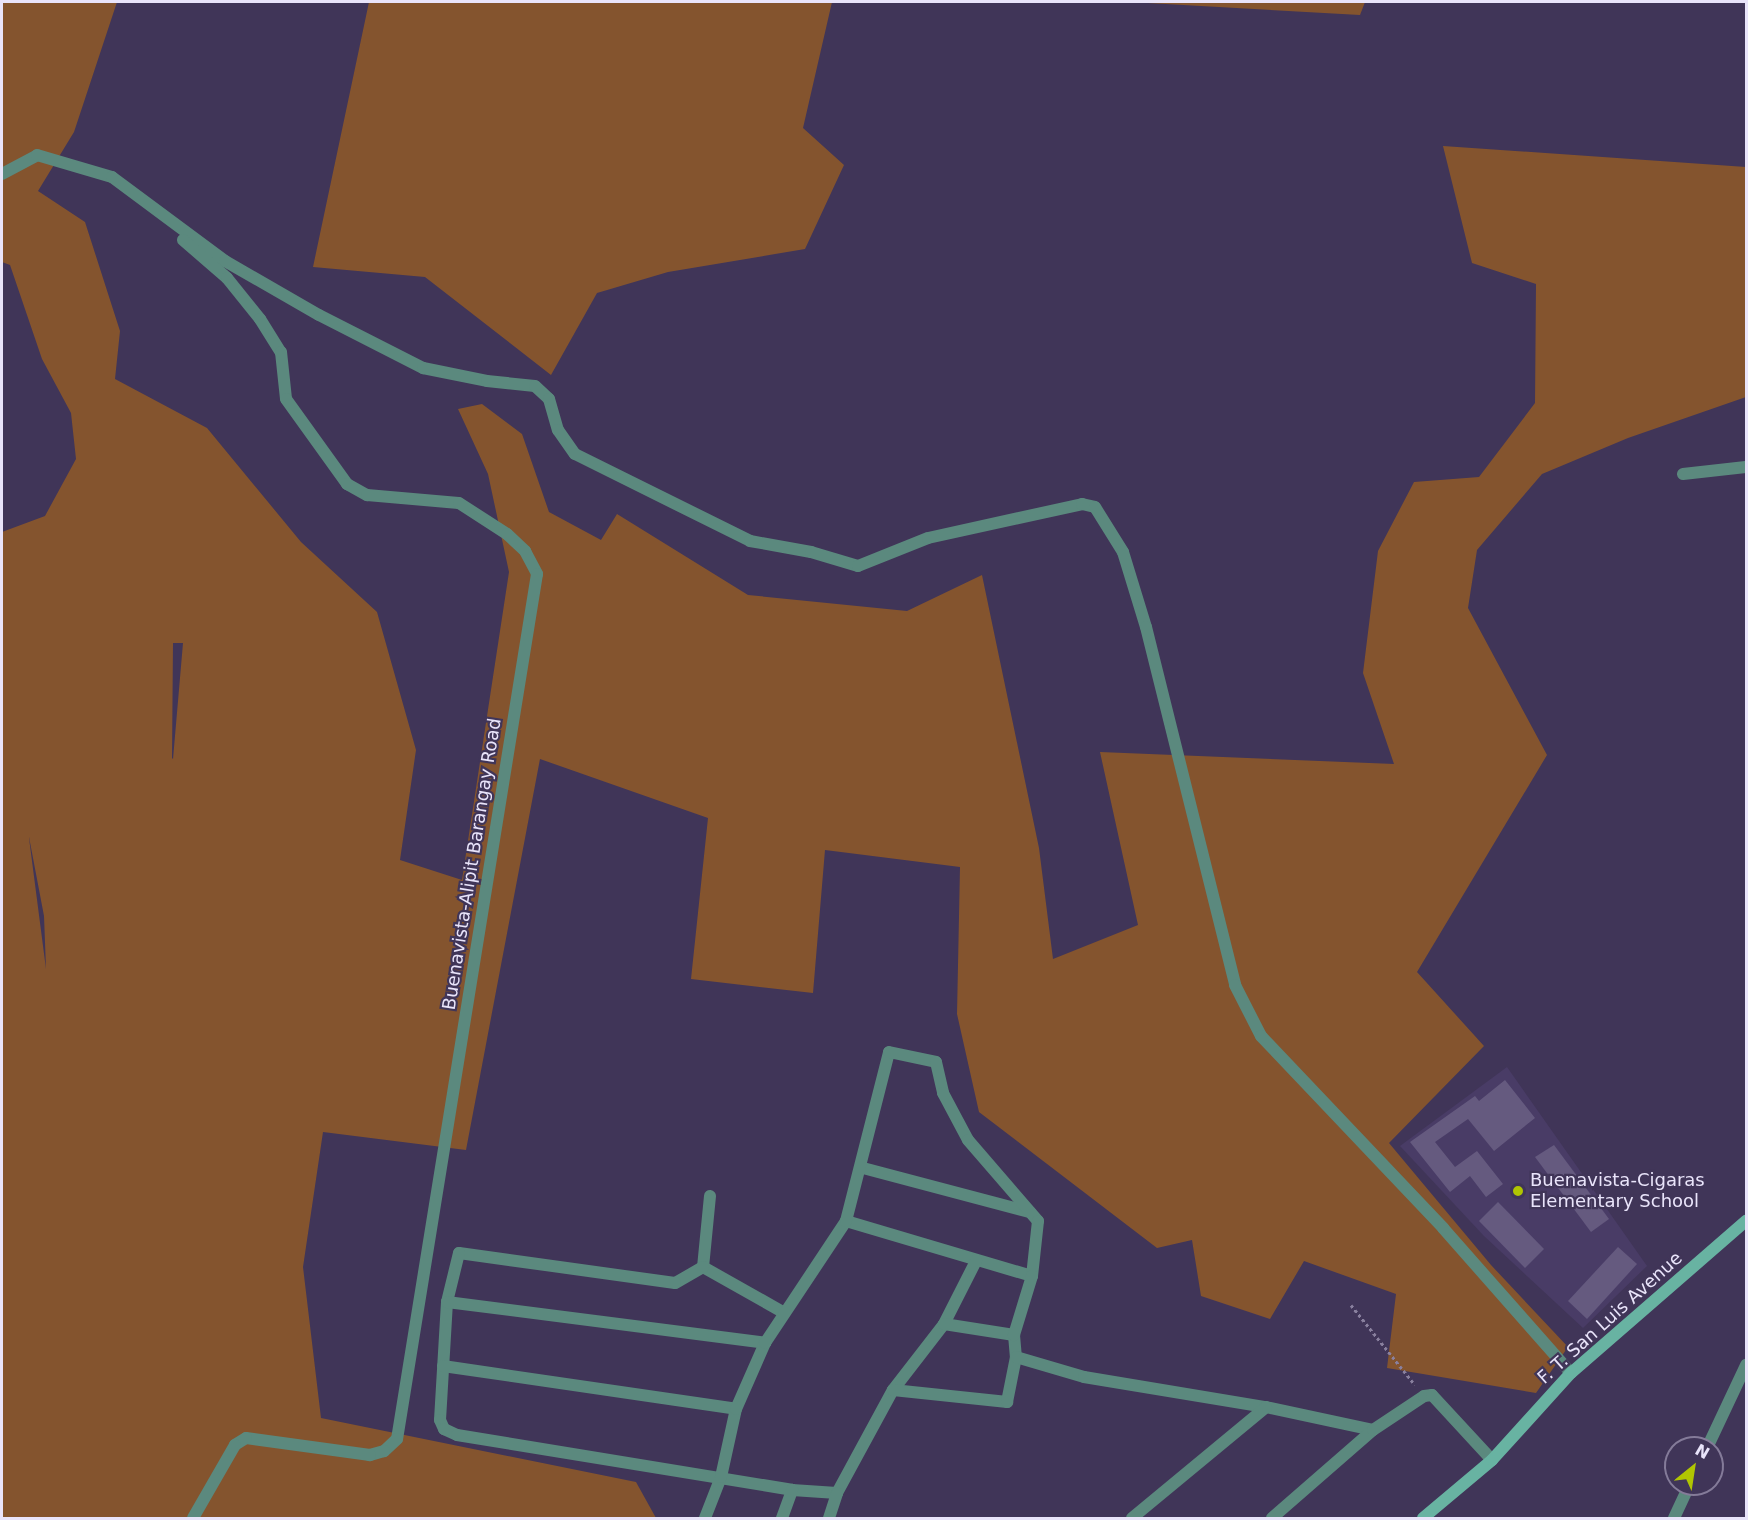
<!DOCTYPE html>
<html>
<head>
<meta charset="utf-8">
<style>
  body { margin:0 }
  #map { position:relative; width:1748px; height:1520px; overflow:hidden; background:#403558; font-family:"DejaVu Sans",sans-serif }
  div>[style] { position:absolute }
  .built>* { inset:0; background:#493c66 }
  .green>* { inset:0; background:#84542e }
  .building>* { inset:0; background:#655a7f }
  .path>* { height:3px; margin-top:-1.5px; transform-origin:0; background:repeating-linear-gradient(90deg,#89809e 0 3px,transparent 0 6px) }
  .minor>* { height:12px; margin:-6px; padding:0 6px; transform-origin:6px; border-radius:6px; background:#5b897e }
  .secondary>* { height:12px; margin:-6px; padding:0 6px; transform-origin:6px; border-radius:6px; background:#68b3a2 }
  .dots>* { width:16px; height:16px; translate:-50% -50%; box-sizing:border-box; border:3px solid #403558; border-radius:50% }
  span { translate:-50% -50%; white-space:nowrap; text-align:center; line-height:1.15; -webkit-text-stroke:4.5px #403558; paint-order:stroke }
  .street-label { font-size:18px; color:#e9e4fa }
  .poi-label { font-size:18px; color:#e9e4fa }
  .left { translate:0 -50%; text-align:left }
  .frame { position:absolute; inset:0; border:3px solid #e9e4fa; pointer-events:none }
  .north { position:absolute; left:1664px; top:1436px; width:60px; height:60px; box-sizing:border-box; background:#403558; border:2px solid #847b99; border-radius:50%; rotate:30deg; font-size:16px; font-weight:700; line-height:24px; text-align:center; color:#e9e4fa }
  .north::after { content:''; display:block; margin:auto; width:21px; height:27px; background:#b0c502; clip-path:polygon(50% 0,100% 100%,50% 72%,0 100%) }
</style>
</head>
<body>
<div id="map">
  <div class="built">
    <i style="clip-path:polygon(1507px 1067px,1647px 1266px,1583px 1328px,1484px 1236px,1400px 1146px)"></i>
  </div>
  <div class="green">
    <i style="clip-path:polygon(evenodd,2px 2px,117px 2px,74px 132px,38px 191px,85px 222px,120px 331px,115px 379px,207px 428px,301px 542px,377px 612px,416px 750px,400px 860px,462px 880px,509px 572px,488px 474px,458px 409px,482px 404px,522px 434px,549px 512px,601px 540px,617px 514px,748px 595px,907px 611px,982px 575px,1039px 848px,1053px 959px,1138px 925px,1100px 752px,1394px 764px,1363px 673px,1378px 551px,1414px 482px,1479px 477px,1535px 403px,1536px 284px,1472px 263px,1443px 146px,1746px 167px,1746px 397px,1628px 438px,1542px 474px,1477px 550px,1468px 608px,1547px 755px,1417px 972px,1484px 1046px,1389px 1143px,1491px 1265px,1568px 1347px,1536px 1393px,1387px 1368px,1396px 1294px,1304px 1261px,1270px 1319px,1201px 1296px,1192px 1240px,1157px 1248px,979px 1112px,957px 1014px,960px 867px,825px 850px,813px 993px,691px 979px,708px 818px,540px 759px,466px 1150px,323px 1132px,303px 1267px,321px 1418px,636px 1482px,656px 1518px,2px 1518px,2px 532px,45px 516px,76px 459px,71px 413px,42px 359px,10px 265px,2px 262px,2px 2px,173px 643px,183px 643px,173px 759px,172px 758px,173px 643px,2px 2px,29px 837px,44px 916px,46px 969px,29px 838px,29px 837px)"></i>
    <i style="clip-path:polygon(369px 2px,832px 2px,803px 128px,844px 165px,805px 249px,668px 272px,597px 293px,551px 375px,425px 277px,313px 267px)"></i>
    <i style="clip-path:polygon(1130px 2px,1365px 2px,1360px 15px)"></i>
  </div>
  <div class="building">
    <i style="clip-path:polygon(1505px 1080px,1535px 1118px,1494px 1151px,1468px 1119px,1435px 1142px,1455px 1167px,1477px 1151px,1503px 1184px,1486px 1197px,1470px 1176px,1450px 1192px,1410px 1142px,1475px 1096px,1479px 1101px)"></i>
    <i style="clip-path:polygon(1554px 1145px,1609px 1219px,1591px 1232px,1535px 1157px)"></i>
    <i style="clip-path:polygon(1498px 1202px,1544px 1249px,1525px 1268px,1479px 1221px)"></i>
    <i style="clip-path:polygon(1618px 1247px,1637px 1264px,1587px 1319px,1568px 1301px)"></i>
  </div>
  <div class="path">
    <i style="left:1351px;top:1305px;width:102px;rotate:51.3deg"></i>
  </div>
  <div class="minor">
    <i style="left:2px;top:174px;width:40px;rotate:-28deg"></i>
    <i style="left:37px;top:155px;width:78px;rotate:16.3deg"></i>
    <i style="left:112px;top:177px;width:141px;rotate:36.6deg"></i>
    <i style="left:225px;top:261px;width:108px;rotate:29.9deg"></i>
    <i style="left:319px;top:315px;width:117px;rotate:27deg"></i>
    <i style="left:423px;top:368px;width:65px;rotate:11.5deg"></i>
    <i style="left:487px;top:381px;width:48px;rotate:5.9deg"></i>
    <i style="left:535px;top:386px;width:19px;rotate:43deg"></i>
    <i style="left:549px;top:399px;width:32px;rotate:74deg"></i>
    <i style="left:558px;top:430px;width:29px;rotate:55deg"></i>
    <i style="left:575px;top:454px;width:195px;rotate:26.4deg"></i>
    <i style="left:750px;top:541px;width:62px;rotate:10.2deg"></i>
    <i style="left:811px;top:552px;width:49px;rotate:16.6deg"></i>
    <i style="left:858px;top:566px;width:75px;rotate:-21.8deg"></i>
    <i style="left:928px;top:538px;width:158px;rotate:-12.4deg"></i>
    <i style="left:1082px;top:504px;width:13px;rotate:13deg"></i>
    <i style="left:1095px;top:507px;width:53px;rotate:58.1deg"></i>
    <i style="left:1123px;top:552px;width:78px;rotate:73deg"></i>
    <i style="left:1146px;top:627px;width:369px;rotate:76deg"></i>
    <i style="left:1235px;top:985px;width:57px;rotate:63deg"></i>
    <i style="left:1261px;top:1036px;width:265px;rotate:46.5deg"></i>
    <i style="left:1443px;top:1228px;width:193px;rotate:48.6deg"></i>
    <i style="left:183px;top:240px;width:58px;rotate:40.8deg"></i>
    <i style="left:227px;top:278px;width:53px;rotate:51.2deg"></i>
    <i style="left:260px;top:319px;width:39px;rotate:58deg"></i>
    <i style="left:281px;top:352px;width:47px;rotate:83.9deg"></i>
    <i style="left:286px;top:399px;width:105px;rotate:54.3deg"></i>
    <i style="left:347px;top:484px;width:23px;rotate:29deg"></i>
    <i style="left:367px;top:495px;width:92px;rotate:5deg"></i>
    <i style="left:459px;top:503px;width:57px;rotate:32.9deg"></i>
    <i style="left:507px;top:534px;width:25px;rotate:43deg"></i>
    <i style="left:525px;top:551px;width:26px;rotate:62deg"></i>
    <i style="left:537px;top:574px;width:876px;rotate:99.19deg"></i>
    <i style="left:397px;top:1439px;width:18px;rotate:137deg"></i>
    <i style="left:384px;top:1451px;width:15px;rotate:164deg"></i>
    <i style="left:370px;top:1455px;width:125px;rotate:-172.2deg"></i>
    <i style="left:246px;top:1438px;width:13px;rotate:148deg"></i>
    <i style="left:235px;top:1445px;width:84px;rotate:119.9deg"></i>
    <i style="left:1683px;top:474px;width:63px;rotate:-6.3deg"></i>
    <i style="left:863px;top:1168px;width:173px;rotate:14.8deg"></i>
    <i style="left:710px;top:1196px;width:71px;rotate:95.6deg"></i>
    <i style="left:703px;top:1267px;width:92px;rotate:29.4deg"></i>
    <i style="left:846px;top:1221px;width:194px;rotate:16.5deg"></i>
    <i style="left:703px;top:1267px;width:32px;rotate:150deg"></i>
    <i style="left:675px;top:1283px;width:218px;rotate:-172.1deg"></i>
    <i style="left:459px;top:1253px;width:50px;rotate:103.8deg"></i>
    <i style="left:447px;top:1302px;width:118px;rotate:93.4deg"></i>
    <i style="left:440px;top:1420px;width:10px;rotate:66deg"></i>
    <i style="left:444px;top:1429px;width:14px;rotate:25deg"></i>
    <i style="left:457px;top:1435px;width:339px;rotate:9.3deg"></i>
    <i style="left:792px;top:1490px;width:45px;rotate:3.8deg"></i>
    <i style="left:837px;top:1493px;width:117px;rotate:-61.5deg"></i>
    <i style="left:893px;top:1390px;width:83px;rotate:-52.3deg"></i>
    <i style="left:944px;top:1324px;width:71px;rotate:-63.1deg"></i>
    <i style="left:447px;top:1302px;width:321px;rotate:7.3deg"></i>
    <i style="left:944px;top:1324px;width:71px;rotate:8.9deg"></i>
    <i style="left:1014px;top:1335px;width:22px;rotate:85deg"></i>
    <i style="left:443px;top:1366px;width:296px;rotate:8.3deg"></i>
    <i style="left:893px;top:1390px;width:115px;rotate:6deg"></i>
    <i style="left:1007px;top:1402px;width:46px;rotate:-78.7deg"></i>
    <i style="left:1016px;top:1357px;width:71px;rotate:16.4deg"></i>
    <i style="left:1084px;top:1377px;width:184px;rotate:9.4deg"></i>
    <i style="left:1266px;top:1407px;width:109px;rotate:12.1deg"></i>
    <i style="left:1707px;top:1448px;width:92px;rotate:-64.8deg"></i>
    <i style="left:705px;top:1518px;width:44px;rotate:-68.7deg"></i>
    <i style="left:721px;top:1477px;width:70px;rotate:-77.6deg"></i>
    <i style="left:736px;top:1409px;width:72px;rotate:-66.3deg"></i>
    <i style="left:765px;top:1343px;width:146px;rotate:-56.4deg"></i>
    <i style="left:846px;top:1221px;width:174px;rotate:-75.7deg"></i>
    <i style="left:889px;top:1052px;width:48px;rotate:12deg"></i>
    <i style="left:936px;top:1062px;width:32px;rotate:77deg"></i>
    <i style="left:943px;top:1093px;width:53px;rotate:62deg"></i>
    <i style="left:968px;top:1140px;width:107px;rotate:49.2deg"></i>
    <i style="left:1038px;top:1221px;width:55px;rotate:96.2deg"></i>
    <i style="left:1032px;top:1276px;width:62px;rotate:107deg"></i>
    <i style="left:782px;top:1518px;width:30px;rotate:-70deg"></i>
    <i style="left:829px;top:1518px;width:26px;rotate:-72deg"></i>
    <i style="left:1132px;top:1518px;width:174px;rotate:-39.6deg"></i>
    <i style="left:1272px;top:1518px;width:134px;rotate:-41.1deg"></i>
    <i style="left:1373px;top:1430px;width:61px;rotate:-33.7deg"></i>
    <i style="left:1424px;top:1396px;width:8px;rotate:-7deg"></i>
    <i style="left:1432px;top:1395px;width:88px;rotate:47.3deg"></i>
    <i style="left:1674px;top:1518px;width:38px;rotate:-65deg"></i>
  </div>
  <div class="secondary">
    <i style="left:1423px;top:1518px;width:90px;rotate:-40deg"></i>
    <i style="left:1492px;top:1460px;width:118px;rotate:-47.8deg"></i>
    <i style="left:1571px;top:1373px;width:232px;rotate:-41deg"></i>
  </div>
  <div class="dots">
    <i style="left:1518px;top:1191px;background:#b0c502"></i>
  </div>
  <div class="street-label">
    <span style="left:472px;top:864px;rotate:-81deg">Buenavista-Alipit Barangay Road</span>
    <span style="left:1610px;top:1318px;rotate:-42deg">F. T. San Luis Avenue</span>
  </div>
  <div class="poi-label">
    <span class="left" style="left:1530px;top:1191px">Buenavista-Cigaras<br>Elementary School</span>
  </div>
  <div class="frame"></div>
  <div class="north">N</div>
</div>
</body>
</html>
